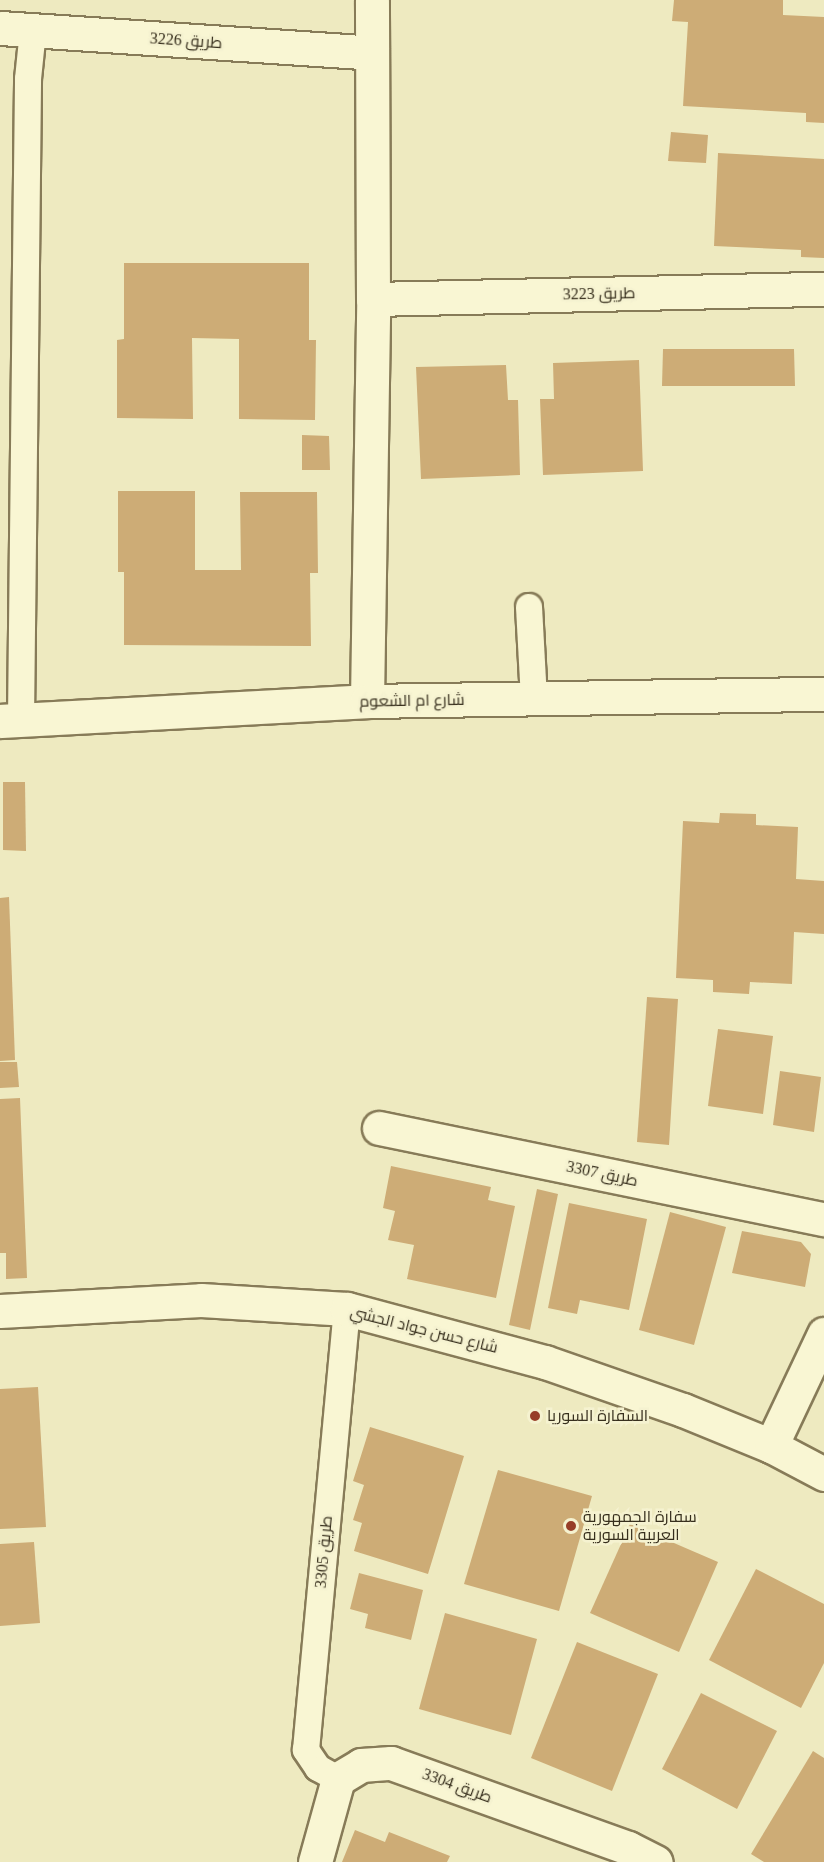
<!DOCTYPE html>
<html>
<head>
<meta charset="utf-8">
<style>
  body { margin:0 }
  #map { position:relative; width:824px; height:1862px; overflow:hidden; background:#eeeac0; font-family:"Times New Roman",Cairo,serif }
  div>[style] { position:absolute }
  .building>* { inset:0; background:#cdac76 }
  .roads { filter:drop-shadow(2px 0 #877b58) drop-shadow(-2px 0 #877b58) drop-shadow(0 2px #877b58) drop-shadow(0 -2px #877b58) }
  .service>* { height:26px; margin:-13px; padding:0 13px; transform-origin:13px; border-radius:13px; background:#f9f6d3 }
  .minor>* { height:33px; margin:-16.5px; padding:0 16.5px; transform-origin:16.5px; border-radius:16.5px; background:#f9f6d3 }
  .tertiary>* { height:33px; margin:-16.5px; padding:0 16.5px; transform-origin:16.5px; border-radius:16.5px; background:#f9f6d3 }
  .dots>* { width:16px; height:16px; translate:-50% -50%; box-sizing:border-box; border:3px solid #f5f2d0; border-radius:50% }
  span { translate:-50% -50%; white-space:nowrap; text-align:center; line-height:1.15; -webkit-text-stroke:5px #f5f2d0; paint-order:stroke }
  .street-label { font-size:16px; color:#372f1d }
  .poi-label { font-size:16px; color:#372f1d }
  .left { translate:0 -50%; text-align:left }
</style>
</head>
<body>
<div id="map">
  <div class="building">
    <i style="clip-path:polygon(674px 0,783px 0,783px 15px,824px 17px,824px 123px,806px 122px,806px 113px,683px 106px,688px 22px,672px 21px)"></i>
    <i style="clip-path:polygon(671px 132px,708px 135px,706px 163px,668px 161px)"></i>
    <i style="clip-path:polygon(718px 153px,824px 159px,824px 258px,801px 257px,801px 250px,714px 246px)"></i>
    <i style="clip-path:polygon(124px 263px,309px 263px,309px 340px,316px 340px,315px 420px,239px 419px,239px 339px,192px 338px,193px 419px,117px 418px,117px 340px,124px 339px)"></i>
    <i style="clip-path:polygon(663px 349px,794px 349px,795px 386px,662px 386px)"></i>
    <i style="clip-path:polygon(639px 360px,643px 471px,543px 475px,540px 399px,554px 399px,553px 363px)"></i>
    <i style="clip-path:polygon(506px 365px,508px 400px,518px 400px,520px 475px,421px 479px,416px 367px)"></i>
    <i style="clip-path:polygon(302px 435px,329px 436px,330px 470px,302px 470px)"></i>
    <i style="clip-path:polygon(118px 491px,195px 491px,195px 570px,241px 570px,240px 492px,317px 492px,318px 573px,310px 573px,311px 646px,124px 645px,124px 572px,118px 572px)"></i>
    <i style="clip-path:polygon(3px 782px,25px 782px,26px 851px,3px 850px)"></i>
    <i style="clip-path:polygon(720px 813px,756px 814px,756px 825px,798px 827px,796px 879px,824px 881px,824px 934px,794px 932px,792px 984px,750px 982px,749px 994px,713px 992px,713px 980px,676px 978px,683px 821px,719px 823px)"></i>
    <i style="clip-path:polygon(9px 897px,15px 1060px,0 1061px,0 898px)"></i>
    <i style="clip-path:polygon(647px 997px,678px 999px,669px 1145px,637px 1142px)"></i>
    <i style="clip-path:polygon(718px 1029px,773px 1036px,763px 1114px,708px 1106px)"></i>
    <i style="clip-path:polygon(0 1062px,17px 1062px,19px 1087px,0 1088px)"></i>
    <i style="clip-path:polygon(780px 1071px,821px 1077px,814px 1132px,773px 1125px)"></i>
    <i style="clip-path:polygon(20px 1098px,27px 1278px,6px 1279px,6px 1253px,0 1253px,0 1099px)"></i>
    <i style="clip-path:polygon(391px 1166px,491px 1187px,488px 1200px,515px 1206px,496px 1298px,407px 1279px,414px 1245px,388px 1240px,395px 1211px,383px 1208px)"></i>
    <i style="clip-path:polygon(537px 1189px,558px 1194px,530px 1330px,509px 1325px)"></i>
    <i style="clip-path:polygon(569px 1203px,647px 1219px,629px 1310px,580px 1300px,577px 1314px,548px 1308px)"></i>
    <i style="clip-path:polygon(670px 1212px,726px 1227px,694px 1345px,639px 1330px)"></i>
    <i style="clip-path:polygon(742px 1231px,801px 1242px,811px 1254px,805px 1287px,732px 1273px)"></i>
    <i style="clip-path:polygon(38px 1387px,46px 1527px,0 1529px,0 1389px)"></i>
    <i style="clip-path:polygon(370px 1427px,464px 1456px,428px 1574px,354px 1551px,362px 1523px,353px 1520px,364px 1485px,353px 1481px)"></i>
    <i style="clip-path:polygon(498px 1470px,592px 1496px,559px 1611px,464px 1584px)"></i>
    <i style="clip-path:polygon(630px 1524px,718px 1562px,679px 1652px,590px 1613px)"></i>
    <i style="clip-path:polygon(34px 1542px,40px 1623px,0 1626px,0 1544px)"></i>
    <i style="clip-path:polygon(756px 1569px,824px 1604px,824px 1663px,801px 1708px,709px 1660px)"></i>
    <i style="clip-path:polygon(359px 1573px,423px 1590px,411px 1640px,365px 1628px,368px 1614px,350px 1609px)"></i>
    <i style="clip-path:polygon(445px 1613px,537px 1639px,511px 1735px,419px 1709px)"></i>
    <i style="clip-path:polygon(577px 1642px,658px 1674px,612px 1791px,531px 1758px)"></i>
    <i style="clip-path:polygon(701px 1693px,777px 1731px,737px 1809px,662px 1769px)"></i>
    <i style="clip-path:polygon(813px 1751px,824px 1758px,824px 1862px,764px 1862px,751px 1854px)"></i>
    <i style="clip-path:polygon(355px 1830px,385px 1842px,389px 1832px,450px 1856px,447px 1862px,342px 1862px)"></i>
  </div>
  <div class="roads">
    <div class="service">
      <i style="left:529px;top:607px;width:91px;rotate:86.9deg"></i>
      <i style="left:21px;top:720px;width:641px;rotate:-89.37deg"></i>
      <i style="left:28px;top:79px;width:48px;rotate:-84.1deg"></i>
      <i style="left:338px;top:1779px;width:23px;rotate:-151deg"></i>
      <i style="left:318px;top:1768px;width:22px;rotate:-124deg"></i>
      <i style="left:306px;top:1750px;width:443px;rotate:-84.7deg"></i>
    </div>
    <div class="minor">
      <i style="left:0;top:28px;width:373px;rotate:3.8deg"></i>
      <i style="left:373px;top:299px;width:451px;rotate:-1.3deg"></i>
      <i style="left:367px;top:701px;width:402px;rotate:-89.1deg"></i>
      <i style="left:373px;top:299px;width:299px;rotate:-90.2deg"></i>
      <i style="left:379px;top:1128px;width:454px;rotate:11.6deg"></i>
      <i style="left:771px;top:1446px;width:124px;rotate:-64.7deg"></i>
      <i style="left:315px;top:1862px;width:86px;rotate:-74.5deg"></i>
      <i style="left:338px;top:1779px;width:27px;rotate:-31deg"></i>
      <i style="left:361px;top:1765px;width:30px;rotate:-4deg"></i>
      <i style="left:391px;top:1763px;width:252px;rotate:19.7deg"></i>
      <i style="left:628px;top:1848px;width:31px;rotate:27deg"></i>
    </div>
    <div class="tertiary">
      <i style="left:0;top:721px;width:368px;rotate:-3.1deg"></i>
      <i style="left:367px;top:701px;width:457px;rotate:-0.9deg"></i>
      <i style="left:0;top:1311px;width:201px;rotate:-3.1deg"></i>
      <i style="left:201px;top:1300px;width:146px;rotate:3.5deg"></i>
      <i style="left:347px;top:1309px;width:205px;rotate:15deg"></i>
      <i style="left:545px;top:1362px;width:146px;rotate:19.2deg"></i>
      <i style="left:683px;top:1410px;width:95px;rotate:22.2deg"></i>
      <i style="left:771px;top:1446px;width:60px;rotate:27.8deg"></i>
    </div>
  </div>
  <div class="dots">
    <i style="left:535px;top:1416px;background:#973e28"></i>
    <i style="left:571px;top:1526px;background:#973e28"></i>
  </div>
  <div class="street-label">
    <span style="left:186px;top:41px;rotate:4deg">طريق 3226</span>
    <span style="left:599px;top:294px;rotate:-1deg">طريق 3223</span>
    <span style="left:412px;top:701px;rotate:-1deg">شارع ام الشعوم</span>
    <span style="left:602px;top:1174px;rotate:12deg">طريق 3307</span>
    <span style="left:424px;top:1330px;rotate:14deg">شارع حسن جواد الجشي</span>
    <span style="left:324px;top:1552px;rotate:-85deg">طريق 3305</span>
    <span style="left:457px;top:1786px;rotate:20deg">طريق 3304</span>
  </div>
  <div class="poi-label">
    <span class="left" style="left:547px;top:1416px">السفارة السوريا</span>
    <span class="left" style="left:583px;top:1526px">سفارة الجمهورية<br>العربية السورية</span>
  </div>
</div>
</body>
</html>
